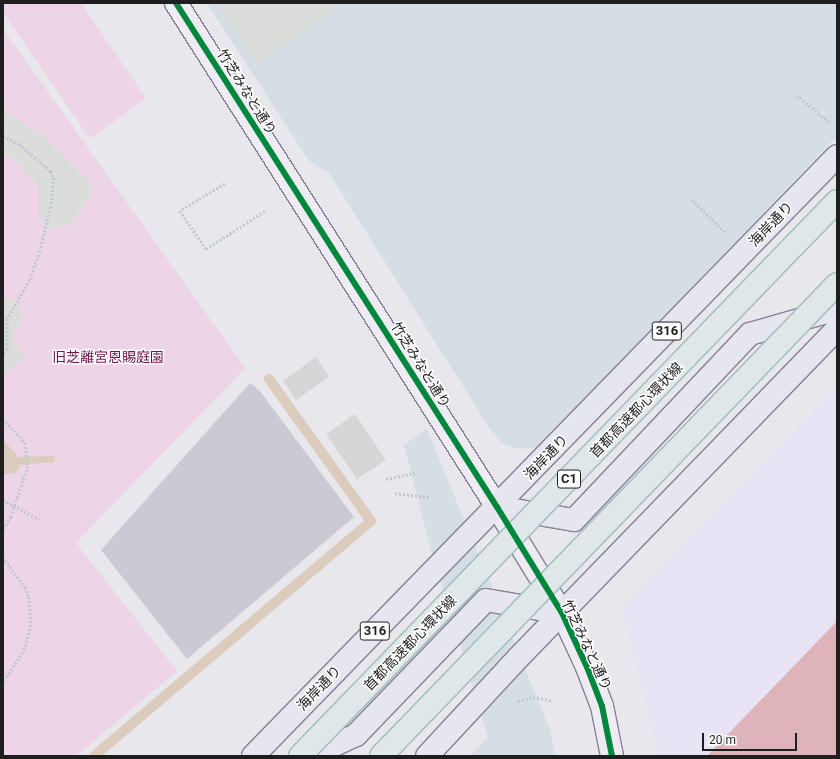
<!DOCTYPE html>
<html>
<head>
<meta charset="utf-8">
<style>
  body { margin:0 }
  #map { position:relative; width:840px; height:759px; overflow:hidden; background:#e7e7ec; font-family:Roboto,"Noto Sans JP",sans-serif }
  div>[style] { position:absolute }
  .commercial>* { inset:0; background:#d5dee5 }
  .education>* { inset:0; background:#e8e3f5 }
  .construction>* { inset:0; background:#ccc9d5 }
  .park>* { inset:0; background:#eed4e7 }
  .pitch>* { inset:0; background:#deb3ba }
  .parking>* { inset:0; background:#d6d6d8 }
  .plaza>* { inset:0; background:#dbddda }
  .water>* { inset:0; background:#dcccbd }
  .stream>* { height:10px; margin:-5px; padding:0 5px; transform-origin:5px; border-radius:5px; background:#dcccbd }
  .path>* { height:2.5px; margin-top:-1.25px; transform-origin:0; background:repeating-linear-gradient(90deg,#c1c8ce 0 2px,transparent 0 4px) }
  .roads { filter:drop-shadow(1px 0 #888195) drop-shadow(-1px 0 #888195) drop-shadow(0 1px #888195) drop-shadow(0 -1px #888195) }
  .secondary>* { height:22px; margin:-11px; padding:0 11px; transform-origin:11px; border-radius:11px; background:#eeebf3 }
  .primary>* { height:22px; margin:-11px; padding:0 11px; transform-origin:11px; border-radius:11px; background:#e5e6ef }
  .bridges { filter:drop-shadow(1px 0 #a0bcbd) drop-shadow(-1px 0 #a0bcbd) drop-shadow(0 1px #a0bcbd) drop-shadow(0 -1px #a0bcbd) }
  .highway-bridge>* { height:22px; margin:-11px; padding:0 11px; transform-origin:11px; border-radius:11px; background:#dfe7e9 }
  .cycleway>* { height:6px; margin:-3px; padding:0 3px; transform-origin:3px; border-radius:3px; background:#00873e }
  span { translate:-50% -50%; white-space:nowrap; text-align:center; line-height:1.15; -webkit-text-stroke:3px #fff; paint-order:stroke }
  .shield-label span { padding:1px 3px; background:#fff; border:1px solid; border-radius:3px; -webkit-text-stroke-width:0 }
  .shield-label { font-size:13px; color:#1e1e1e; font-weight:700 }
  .street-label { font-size:14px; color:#1e1e1e }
  .park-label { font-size:14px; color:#72154f }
  .frame { position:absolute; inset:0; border:4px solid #1e1e1e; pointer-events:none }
  .scale { position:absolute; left:702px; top:733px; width:95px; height:18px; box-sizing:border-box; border:2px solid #1e1e1e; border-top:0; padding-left:5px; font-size:12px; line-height:14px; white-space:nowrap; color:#1e1e1e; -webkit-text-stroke:3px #fff; paint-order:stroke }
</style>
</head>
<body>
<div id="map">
  <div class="commercial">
    <i style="clip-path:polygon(207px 3px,837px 3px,837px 136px,541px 444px,533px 448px,517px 449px,501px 442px,490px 429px,329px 173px,309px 161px)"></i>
    <i style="clip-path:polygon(427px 429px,550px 730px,555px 756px,470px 756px,488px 737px,431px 550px,404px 445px)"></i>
  </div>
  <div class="education">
    <i style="clip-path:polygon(837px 387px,837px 756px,660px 756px,623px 609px)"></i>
  </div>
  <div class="construction">
    <i style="clip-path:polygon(250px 383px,259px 390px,354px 517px,187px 659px,101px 550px)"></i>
  </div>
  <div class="park">
    <i style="clip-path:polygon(3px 3px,81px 3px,146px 98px,90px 139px,3px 12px)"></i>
    <i style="clip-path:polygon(3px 29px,245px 368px,76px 543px,177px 671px,76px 756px,3px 756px)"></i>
  </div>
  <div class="pitch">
    <i style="clip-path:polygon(837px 621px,837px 756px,707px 756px)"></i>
  </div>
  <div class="parking">
    <i style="clip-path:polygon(316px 357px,329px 377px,296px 400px,283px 381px)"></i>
    <i style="clip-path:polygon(355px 414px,386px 460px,357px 479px,326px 434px)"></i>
  </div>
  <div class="plaza">
    <i style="clip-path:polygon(217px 3px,345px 3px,258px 63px)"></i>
    <i style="clip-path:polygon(3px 110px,45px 137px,92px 185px,93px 192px,71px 224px,51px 229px,39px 216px,39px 188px,15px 159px,3px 152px)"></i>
    <i style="clip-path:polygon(7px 298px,17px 303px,24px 317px,11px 337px,25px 357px,3px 376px,3px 300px)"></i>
  </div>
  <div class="water">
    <i style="clip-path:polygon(3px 439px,18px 457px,54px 456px,55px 462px,20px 465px,20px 468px,14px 474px,10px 472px,3px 475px)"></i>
  </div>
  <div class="stream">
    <i style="left:94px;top:756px;width:363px;rotate:-40.3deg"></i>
    <i style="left:371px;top:521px;width:175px;rotate:-125.7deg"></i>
  </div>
  <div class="path">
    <i style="left:797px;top:95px;width:43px;rotate:40.3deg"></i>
    <i style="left:3px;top:136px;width:18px;rotate:27deg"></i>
    <i style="left:19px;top:144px;width:42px;rotate:40.2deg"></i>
    <i style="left:51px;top:171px;width:8px;rotate:67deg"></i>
    <i style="left:54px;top:178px;width:29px;rotate:96deg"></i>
    <i style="left:51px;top:207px;width:45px;rotate:104deg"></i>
    <i style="left:40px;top:251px;width:31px;rotate:109deg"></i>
    <i style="left:30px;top:280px;width:45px;rotate:120.5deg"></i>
    <i style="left:7px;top:319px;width:30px;rotate:90deg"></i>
    <i style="left:7px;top:349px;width:9px;rotate:117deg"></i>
    <i style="left:225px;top:184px;width:52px;rotate:149deg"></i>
    <i style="left:180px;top:211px;width:46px;rotate:55.6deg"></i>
    <i style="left:206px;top:249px;width:70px;rotate:-32.8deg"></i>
    <i style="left:692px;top:200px;width:46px;rotate:44.1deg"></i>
    <i style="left:3px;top:419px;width:33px;rotate:47deg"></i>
    <i style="left:25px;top:443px;width:23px;rotate:83deg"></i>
    <i style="left:28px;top:466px;width:54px;rotate:108.4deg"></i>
    <i style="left:11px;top:517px;width:15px;rotate:122deg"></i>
    <i style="left:386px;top:479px;width:30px;rotate:-12deg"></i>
    <i style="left:395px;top:493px;width:35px;rotate:7deg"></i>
    <i style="left:3px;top:500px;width:41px;rotate:27.8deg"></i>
    <i style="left:3px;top:557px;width:37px;rotate:54deg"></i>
    <i style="left:25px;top:587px;width:11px;rotate:68deg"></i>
    <i style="left:29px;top:597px;width:28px;rotate:86deg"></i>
    <i style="left:31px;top:625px;width:25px;rotate:104deg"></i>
    <i style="left:25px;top:649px;width:40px;rotate:122.9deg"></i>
    <i style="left:518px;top:701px;width:16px;rotate:-15deg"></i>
    <i style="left:533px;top:697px;width:20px;rotate:11deg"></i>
  </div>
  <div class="roads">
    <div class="secondary">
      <i style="left:176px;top:3px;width:598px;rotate:57.51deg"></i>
      <i style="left:497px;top:507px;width:124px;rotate:58.5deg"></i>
      <i style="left:562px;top:613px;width:60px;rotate:65.2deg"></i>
      <i style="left:587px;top:667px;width:42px;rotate:69deg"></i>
      <i style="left:602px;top:706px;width:51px;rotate:78.7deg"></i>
    </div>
    <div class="primary">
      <i style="left:497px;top:507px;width:78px;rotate:9.6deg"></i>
      <i style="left:574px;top:520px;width:256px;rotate:-46.6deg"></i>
      <i style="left:750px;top:334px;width:91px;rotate:-16deg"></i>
      <i style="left:253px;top:756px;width:837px;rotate:-45.77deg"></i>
      <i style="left:311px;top:756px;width:50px;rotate:-25deg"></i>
      <i style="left:356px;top:735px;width:187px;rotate:-46.1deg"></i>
      <i style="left:486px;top:600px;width:77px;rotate:9.7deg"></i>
      <i style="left:427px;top:756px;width:135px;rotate:-47.1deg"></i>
      <i style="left:519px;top:657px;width:457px;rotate:-45.9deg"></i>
    </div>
  </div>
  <div class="bridges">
    <div class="highway-bridge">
      <i style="left:300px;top:756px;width:772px;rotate:-45.94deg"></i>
      <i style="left:381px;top:756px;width:656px;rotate:-45.99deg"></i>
    </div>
  </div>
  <div class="cycleway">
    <i style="left:176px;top:3px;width:598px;rotate:57.51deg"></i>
    <i style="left:497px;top:507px;width:124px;rotate:58.5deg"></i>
    <i style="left:562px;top:613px;width:60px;rotate:65.2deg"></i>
    <i style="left:587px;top:667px;width:42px;rotate:69deg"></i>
    <i style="left:602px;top:706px;width:51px;rotate:78.7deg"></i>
  </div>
  <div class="shield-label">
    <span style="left:667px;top:331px">316</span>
    <span style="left:569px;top:479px">C1</span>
    <span style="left:375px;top:631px">316</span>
  </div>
  <div class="street-label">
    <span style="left:247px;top:92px;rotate:58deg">竹芝みなと通り</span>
    <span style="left:771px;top:224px;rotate:-46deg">海岸通り</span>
    <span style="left:421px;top:365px;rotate:58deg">竹芝みなと通り</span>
    <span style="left:636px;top:410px;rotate:-46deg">首都高速都心環状線</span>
    <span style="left:546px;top:457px;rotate:-46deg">海岸通り</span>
    <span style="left:410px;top:643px;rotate:-46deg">首都高速都心環状線</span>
    <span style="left:587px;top:645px;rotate:65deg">竹芝みなと通り</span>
    <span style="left:319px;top:688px;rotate:-46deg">海岸通り</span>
  </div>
  <div class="park-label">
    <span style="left:108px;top:357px">旧芝離宮恩賜庭園</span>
  </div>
  <div class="frame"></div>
  <div class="scale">20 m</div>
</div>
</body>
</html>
